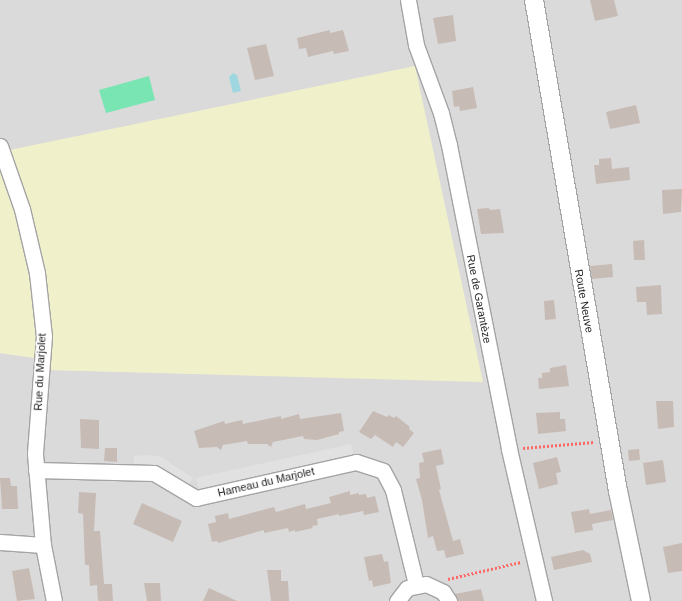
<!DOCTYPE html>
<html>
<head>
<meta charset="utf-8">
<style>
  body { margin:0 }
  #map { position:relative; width:682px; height:601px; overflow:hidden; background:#efeae2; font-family:Helvetica,sans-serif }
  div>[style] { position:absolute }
  .residential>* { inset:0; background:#dbdada }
  .farmland>* { inset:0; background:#f0f0cb }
  .pitch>* { inset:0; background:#79e5b3 }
  .parking>* { inset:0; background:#e1e1e1 }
  .water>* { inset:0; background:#9fd7e0 }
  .building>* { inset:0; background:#c7bbb5 }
  .path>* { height:2.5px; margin-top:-1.25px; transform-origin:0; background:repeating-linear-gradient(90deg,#ff6763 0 2px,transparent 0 4px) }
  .roads { filter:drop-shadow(1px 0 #a4a4a4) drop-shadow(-1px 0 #a4a4a4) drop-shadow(0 1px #a4a4a4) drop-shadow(0 -1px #a4a4a4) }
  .minor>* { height:15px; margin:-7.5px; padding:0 7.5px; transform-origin:7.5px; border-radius:7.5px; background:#fff }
  .tertiary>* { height:18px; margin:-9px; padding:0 9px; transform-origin:9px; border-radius:9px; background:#fff }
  span { translate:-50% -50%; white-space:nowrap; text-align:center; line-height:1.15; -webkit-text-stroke:3px #fff; paint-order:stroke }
  .street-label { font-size:11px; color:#1d1d1d }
</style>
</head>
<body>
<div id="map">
  <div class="residential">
    <i style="clip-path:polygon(0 0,682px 0,682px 601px,0 601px,0 353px,50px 360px,49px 370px,483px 381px,0 152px)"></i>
  </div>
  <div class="farmland">
    <i style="clip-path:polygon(415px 66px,483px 382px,49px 370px,49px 360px,0 353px,0 152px)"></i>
  </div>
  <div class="pitch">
    <i style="clip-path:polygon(149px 76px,155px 100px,106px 113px,99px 90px)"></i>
  </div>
  <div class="parking">
    <i style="clip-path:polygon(351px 444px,354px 457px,199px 490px,196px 478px)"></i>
    <i style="clip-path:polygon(150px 455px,161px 457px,193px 478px,187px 487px,134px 466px,134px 456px)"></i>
  </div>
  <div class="water">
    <i style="clip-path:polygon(233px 73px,237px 75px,241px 91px,233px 93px,229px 77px)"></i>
  </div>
  <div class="building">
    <i style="clip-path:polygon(590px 0,614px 0,618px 16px,595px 21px)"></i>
    <i style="clip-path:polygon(453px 15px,456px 41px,438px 44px,433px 18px)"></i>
    <i style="clip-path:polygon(330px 30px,330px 33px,343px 30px,349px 51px,334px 54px,333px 51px,308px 57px,306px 48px,299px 49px,297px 38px)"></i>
    <i style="clip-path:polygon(266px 44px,274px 76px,255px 80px,247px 48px)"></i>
    <i style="clip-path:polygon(473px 87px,477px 108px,460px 111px,459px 106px,454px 107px,452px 91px)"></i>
    <i style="clip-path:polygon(636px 105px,640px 123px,610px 129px,606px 112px)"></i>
    <i style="clip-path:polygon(611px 158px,612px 169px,629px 167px,630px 180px,596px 184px,594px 165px,599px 165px,599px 159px)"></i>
    <i style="clip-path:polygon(682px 189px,681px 212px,663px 214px,662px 190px)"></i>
    <i style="clip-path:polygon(489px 208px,490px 210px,500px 209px,504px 233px,481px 234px,477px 209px)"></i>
    <i style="clip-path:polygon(644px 240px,645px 260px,634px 260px,633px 241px)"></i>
    <i style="clip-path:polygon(612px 264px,613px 277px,592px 279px,590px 266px)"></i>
    <i style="clip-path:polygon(661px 285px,662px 314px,647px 315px,646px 302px,637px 302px,636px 287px)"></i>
    <i style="clip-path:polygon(554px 300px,556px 319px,545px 320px,544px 301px)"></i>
    <i style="clip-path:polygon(566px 365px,569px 386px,539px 389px,538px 378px,542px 378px,542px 373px,550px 372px,550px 368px)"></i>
    <i style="clip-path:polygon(656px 401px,673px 401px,674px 427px,658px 429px)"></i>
    <i style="clip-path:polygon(373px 411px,387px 417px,389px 415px,394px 418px,396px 416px,410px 427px,409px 429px,414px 433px,403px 447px,396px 442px,393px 447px,375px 435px,371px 439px,359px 432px)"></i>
    <i style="clip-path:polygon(560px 412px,560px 419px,565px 419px,566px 431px,538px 434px,536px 413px)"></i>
    <i style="clip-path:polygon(341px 413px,344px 431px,339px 432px,339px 434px,317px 440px,304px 439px,303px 436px,273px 442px,271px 447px,267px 444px,248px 444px,247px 441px,223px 445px,221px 450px,217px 447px,199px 448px,194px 431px,224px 421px,225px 424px,242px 420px,243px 424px,281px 416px,281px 419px,299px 414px,300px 419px)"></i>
    <i style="clip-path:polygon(80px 419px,99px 420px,99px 449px,81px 448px)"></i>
    <i style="clip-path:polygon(105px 448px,117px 448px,117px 462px,104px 461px)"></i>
    <i style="clip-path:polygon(441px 449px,444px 464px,436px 466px,441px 489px,439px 490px,453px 541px,460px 539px,464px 554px,446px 558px,444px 550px,437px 551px,433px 536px,428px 538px,422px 500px,416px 479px,420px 478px,419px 463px,424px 462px,422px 453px)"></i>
    <i style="clip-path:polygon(639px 449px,640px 460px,629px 461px,628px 450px)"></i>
    <i style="clip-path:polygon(557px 457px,561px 472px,556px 473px,558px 484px,539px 489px,533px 463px)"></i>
    <i style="clip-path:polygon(663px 460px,666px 482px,646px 485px,643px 463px)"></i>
    <i style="clip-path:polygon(0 478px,10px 478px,11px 486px,17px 486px,18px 509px,2px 509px)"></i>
    <i style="clip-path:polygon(350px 491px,350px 495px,359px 493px,359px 495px,366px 494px,367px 498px,375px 496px,379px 512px,364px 515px,363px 511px,339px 516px,339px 514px,317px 519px,318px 525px,312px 526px,313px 528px,295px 532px,295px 530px,289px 532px,288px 528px,264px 533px,264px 530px,218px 543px,217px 541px,212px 542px,208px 524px,216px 522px,215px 516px,228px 513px,229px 519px,274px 507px,276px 512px,305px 504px,306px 509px,331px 503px,329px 497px)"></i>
    <i style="clip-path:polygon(79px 492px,96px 493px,94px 531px,100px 531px,104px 584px,112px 584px,113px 601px,98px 601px,97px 585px,90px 586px,89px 565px,85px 565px,83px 514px,78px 513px)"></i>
    <i style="clip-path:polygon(142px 503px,182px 521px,173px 542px,133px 524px)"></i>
    <i style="clip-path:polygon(589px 509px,590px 514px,611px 510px,613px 520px,592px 524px,593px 530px,575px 533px,571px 512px)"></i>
    <i style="clip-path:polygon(682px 543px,682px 571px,668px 573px,663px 547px)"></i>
    <i style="clip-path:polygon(583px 550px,590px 554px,592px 562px,554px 570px,551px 557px)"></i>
    <i style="clip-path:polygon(382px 554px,384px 562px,388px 561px,391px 583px,373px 587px,372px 580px,369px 581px,364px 557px)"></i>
    <i style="clip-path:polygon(29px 568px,35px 599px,17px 601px,12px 571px)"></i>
    <i style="clip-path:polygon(267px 570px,281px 570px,281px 581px,288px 581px,289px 601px,271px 601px)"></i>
    <i style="clip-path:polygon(144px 583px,160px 583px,161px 601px,147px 601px)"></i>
    <i style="clip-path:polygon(209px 588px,237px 601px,203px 601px)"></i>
    <i style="clip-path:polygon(481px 589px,484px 601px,458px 601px,455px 594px)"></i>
  </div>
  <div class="path">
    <i style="left:523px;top:448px;width:71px;rotate:-4.8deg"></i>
    <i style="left:448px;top:579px;width:75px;rotate:-13.1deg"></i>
  </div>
  <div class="roads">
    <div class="minor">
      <i style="left:408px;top:0;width:46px;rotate:79.9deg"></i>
      <i style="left:416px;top:45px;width:72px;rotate:69.8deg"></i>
      <i style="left:441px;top:113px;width:33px;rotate:76deg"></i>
      <i style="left:449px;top:145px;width:310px;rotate:78.8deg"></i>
      <i style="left:509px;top:449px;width:156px;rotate:77deg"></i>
      <i style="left:0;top:146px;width:67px;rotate:70.8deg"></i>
      <i style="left:22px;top:209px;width:66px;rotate:76.8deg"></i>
      <i style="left:37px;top:273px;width:63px;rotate:83.7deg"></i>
      <i style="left:44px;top:336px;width:118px;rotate:94.4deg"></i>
      <i style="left:35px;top:454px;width:91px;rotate:85deg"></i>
      <i style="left:43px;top:545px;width:57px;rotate:78.9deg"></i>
      <i style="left:36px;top:470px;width:118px;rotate:1.5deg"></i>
      <i style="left:154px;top:473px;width:49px;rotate:30.8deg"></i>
      <i style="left:196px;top:498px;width:164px;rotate:-12.7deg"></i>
      <i style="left:356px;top:462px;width:28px;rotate:18deg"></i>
      <i style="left:383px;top:471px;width:21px;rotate:62deg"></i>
      <i style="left:393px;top:490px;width:97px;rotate:76.3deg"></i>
      <i style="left:0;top:542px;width:43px;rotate:4deg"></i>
      <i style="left:397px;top:601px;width:16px;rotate:-52deg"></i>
      <i style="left:407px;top:588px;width:19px;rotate:-12deg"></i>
      <i style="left:426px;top:584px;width:19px;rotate:25deg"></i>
      <i style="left:443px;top:592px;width:11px;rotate:56deg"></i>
    </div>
    <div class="tertiary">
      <i style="left:534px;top:0;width:498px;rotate:80.3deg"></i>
      <i style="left:618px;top:491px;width:112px;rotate:78.2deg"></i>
    </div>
  </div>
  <div class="street-label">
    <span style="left:479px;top:299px;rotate:79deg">Rue de Garantèze</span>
    <span style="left:584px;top:301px;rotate:80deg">Route Neuve</span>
    <span style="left:40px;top:372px;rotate:-87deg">Rue du Marjolet</span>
    <span style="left:266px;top:482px;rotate:-13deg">Hameau du Marjolet</span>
  </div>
</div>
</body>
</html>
